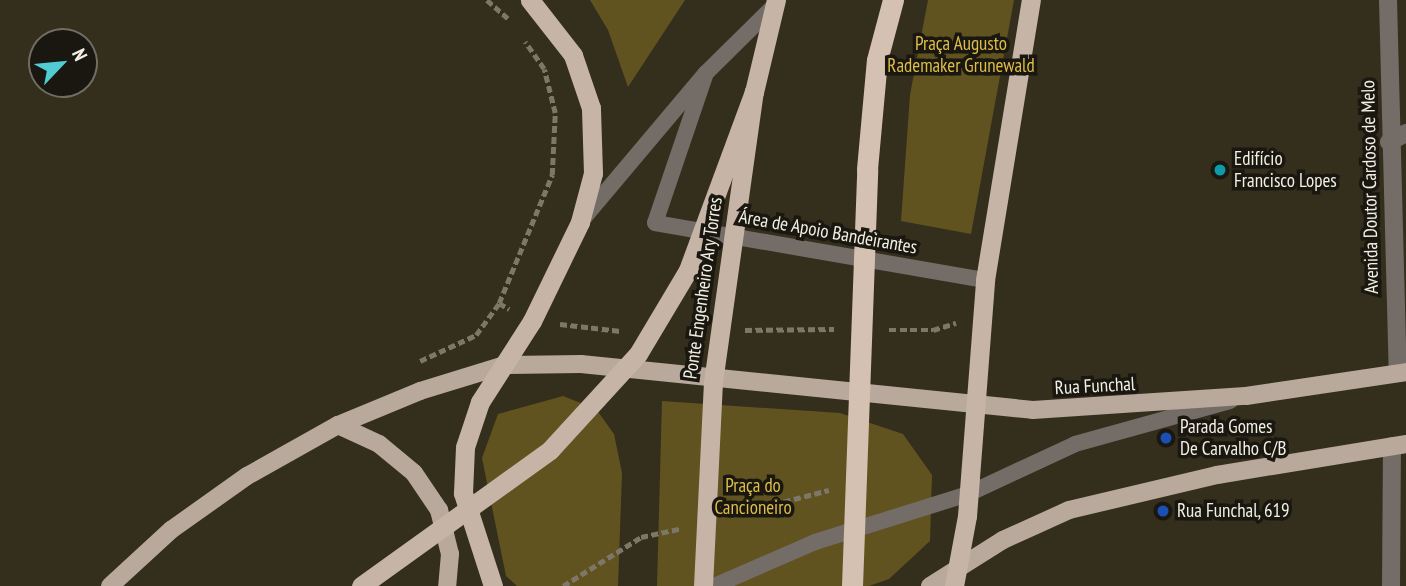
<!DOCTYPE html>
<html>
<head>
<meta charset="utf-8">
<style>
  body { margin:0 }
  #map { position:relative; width:1406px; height:586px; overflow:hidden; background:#342e1d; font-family:"PT Sans Narrow",sans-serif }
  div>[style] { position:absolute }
  .green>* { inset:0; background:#615320 }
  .path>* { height:4.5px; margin-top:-2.25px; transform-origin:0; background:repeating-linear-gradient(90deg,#7c7768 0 7px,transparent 0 10.5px) }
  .service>* { height:16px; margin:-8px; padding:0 8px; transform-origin:8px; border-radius:8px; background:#746c66 }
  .minor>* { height:18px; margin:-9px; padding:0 9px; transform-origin:9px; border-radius:9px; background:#746c66 }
  .primary>* { height:18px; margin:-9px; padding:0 9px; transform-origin:9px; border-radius:9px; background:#b9a99c }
  .trunk>* { height:19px; margin:-9.5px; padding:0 9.5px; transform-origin:9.5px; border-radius:9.5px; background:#c6b5a7 }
  .trunk-bridge>* { height:19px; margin:-9.5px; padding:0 9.5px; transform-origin:9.5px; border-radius:9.5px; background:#c6b5a7 }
  .motorway-bridge>* { height:21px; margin:-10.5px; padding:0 10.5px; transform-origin:10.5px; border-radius:10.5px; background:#d4c1b2 }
  .dots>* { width:19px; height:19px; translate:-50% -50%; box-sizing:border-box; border:4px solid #19170f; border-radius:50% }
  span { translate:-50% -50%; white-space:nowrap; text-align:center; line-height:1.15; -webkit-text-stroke:7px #19170f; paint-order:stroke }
  .park-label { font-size:19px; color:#debd49 }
  .poi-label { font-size:19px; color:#f2efe4 }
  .left { translate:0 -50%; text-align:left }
  .street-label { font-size:19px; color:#f2efe4 }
  .north { position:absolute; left:28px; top:28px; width:70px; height:70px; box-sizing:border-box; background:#19170f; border:2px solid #706d64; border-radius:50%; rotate:64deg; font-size:19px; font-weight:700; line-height:28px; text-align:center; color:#f2efe4 }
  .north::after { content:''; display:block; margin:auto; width:24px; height:32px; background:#51ccd2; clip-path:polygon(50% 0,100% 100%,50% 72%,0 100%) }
</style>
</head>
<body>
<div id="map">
  <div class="green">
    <i style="clip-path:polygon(590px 0,685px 0,628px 87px,608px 30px)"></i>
    <i style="clip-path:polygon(928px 0,1014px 0,971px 234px,901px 221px,910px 95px)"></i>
    <i style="clip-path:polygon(563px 396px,596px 409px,614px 434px,622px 473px,618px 586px,517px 586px,506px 576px,482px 458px,498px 414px)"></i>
    <i style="clip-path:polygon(662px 401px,840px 413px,903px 434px,932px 475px,930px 541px,889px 579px,869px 586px,657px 586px)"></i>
  </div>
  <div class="path">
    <i style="left:487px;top:0;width:28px;rotate:41deg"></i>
    <i style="left:499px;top:303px;width:12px;rotate:31deg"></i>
    <i style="left:560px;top:324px;width:61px;rotate:6.5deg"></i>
    <i style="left:745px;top:330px;width:89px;rotate:-0.6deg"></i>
    <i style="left:889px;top:330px;width:44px"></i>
    <i style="left:933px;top:330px;width:24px;rotate:-17deg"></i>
    <i style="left:420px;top:361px;width:62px;rotate:-24.9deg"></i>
    <i style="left:476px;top:335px;width:39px;rotate:-54deg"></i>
    <i style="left:499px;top:303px;width:139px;rotate:-67.5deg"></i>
    <i style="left:552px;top:175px;width:62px;rotate:-87.2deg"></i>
    <i style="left:555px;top:113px;width:45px;rotate:-104deg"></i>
    <i style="left:544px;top:69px;width:33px;rotate:-125deg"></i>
    <i style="left:733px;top:515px;width:99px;rotate:-14.6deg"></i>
    <i style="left:563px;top:586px;width:92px;rotate:-32.1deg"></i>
    <i style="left:641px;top:537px;width:40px;rotate:-12deg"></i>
  </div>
  <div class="service">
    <i style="left:706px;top:73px;width:158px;rotate:108.8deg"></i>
    <i style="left:655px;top:223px;width:335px;rotate:9.8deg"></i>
    <i style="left:582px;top:220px;width:192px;rotate:-49.9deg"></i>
    <i style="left:706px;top:73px;width:100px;rotate:-44.6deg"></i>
    <i style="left:714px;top:586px;width:110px;rotate:-23.5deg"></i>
    <i style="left:815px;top:542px;width:160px;rotate:-17.4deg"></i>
    <i style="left:968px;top:494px;width:118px;rotate:-25deg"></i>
    <i style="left:1075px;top:444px;width:161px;rotate:-15.5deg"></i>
  </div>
  <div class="minor">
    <i style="left:1388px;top:0;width:372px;rotate:88.5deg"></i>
    <i style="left:1389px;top:142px;width:19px;rotate:-28deg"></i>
    <i style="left:1391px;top:586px;width:140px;rotate:-89.6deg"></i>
  </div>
  <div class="primary">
    <i style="left:338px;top:425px;width:45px;rotate:24.9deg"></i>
    <i style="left:379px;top:444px;width:45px;rotate:39.6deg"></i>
    <i style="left:414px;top:473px;width:45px;rotate:56deg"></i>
    <i style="left:439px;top:510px;width:45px;rotate:76deg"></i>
    <i style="left:450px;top:554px;width:32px;rotate:95deg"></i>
    <i style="left:110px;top:586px;width:83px;rotate:-42.6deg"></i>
    <i style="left:171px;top:530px;width:93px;rotate:-35.4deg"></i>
    <i style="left:247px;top:476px;width:104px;rotate:-29.3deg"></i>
    <i style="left:338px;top:425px;width:89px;rotate:-22.5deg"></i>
    <i style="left:420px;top:391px;width:89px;rotate:-17deg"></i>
    <i style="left:505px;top:365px;width:76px;rotate:-0.8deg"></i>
    <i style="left:581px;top:364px;width:454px;rotate:5.8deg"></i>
    <i style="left:1033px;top:410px;width:213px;rotate:-3.8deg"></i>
    <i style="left:1246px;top:396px;width:162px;rotate:-8.5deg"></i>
    <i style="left:930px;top:586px;width:86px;rotate:-32.2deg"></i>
    <i style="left:1003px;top:540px;width:72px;rotate:-24.4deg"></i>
    <i style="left:1069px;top:510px;width:152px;rotate:-13.3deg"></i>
    <i style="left:1217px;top:475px;width:192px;rotate:-9.3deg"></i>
  </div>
  <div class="trunk">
    <i style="left:493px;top:586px;width:98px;rotate:-107.9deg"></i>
    <i style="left:463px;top:493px;width:46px;rotate:-87.5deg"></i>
    <i style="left:465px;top:447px;width:47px;rotate:-71.6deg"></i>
    <i style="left:480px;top:402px;width:96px;rotate:-57.3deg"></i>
    <i style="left:532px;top:321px;width:110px;rotate:-64.1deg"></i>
    <i style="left:580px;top:222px;width:51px;rotate:-75.1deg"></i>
    <i style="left:593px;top:173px;width:65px;rotate:-91.8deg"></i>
    <i style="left:591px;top:108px;width:56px;rotate:-108.8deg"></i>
    <i style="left:573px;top:55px;width:70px;rotate:-128deg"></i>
    <i style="left:954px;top:586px;width:71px;rotate:-79.5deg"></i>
    <i style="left:967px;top:516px;width:237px;rotate:-85.6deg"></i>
    <i style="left:985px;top:280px;width:284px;rotate:-80.7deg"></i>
  </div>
  <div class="trunk-bridge">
    <i style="left:361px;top:586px;width:233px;rotate:-35.7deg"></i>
    <i style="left:550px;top:450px;width:130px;rotate:-47.5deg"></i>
    <i style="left:638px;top:354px;width:98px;rotate:-59.2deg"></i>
    <i style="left:688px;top:270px;width:190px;rotate:-69.7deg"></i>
    <i style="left:703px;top:586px;width:204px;rotate:-87.2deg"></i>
    <i style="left:713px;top:382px;width:293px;rotate:-82deg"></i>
    <i style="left:754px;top:92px;width:95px;rotate:-76.6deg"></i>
  </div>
  <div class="motorway-bridge">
    <i style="left:852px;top:586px;width:417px;rotate:-87.9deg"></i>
    <i style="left:867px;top:169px;width:109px;rotate:-84.8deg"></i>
    <i style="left:877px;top:60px;width:62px;rotate:-75.1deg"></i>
  </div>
  <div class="dots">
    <i style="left:1220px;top:170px;background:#0f9aa8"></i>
    <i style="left:1166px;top:438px;background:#1a4fb4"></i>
    <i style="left:1163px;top:511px;background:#1a4fb4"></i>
  </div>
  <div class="park-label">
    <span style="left:961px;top:55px">Praça Augusto<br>Rademaker Grunewald</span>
    <span style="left:753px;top:497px">Praça do<br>Cancioneiro</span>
  </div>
  <div class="poi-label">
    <span class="left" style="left:1234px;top:170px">Edifício<br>Francisco Lopes</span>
    <span class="left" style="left:1180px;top:438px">Parada Gomes<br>De Carvalho C/B</span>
    <span class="left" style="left:1177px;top:511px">Rua Funchal, 619</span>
  </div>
  <div class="street-label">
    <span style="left:1370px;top:187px;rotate:-91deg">Avenida Doutor Cardoso de Melo</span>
    <span style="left:828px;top:232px;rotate:10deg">Área de Apoio Bandeirantes</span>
    <span style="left:703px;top:288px;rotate:-82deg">Ponte Engenheiro Ary Torres</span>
    <span style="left:1095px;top:386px;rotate:-3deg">Rua Funchal</span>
  </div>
  <div class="north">N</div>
</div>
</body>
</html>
